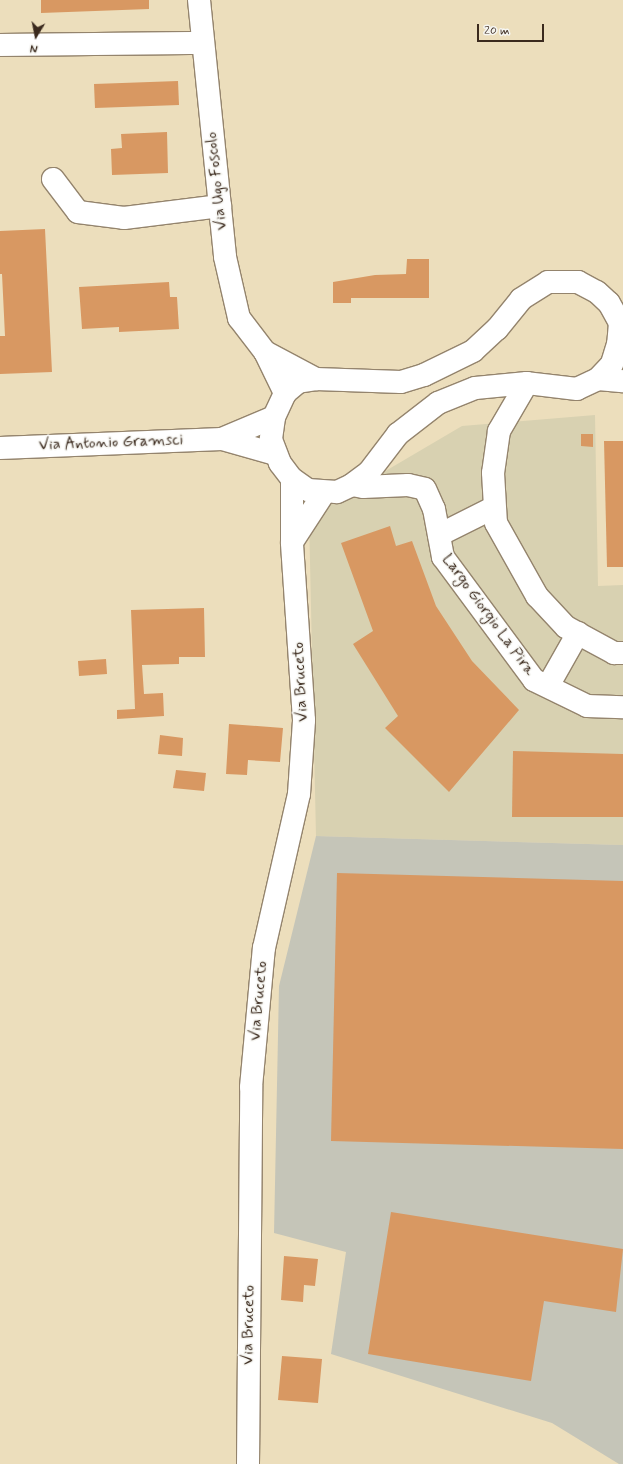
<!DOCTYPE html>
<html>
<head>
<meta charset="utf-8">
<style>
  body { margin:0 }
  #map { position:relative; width:623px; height:1464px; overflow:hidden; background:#ecdebc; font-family:Mynerve,sans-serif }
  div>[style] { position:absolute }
  .built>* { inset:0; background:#d8d1b1 }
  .industrial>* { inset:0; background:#c5c5b8 }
  .building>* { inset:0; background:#d89862 }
  .roads { filter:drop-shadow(1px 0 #94846d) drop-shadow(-1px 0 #94846d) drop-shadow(0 1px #94846d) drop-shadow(0 -1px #94846d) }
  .minor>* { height:22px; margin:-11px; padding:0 11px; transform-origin:11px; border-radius:11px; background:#fff }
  span { translate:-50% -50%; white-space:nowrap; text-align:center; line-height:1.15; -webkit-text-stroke:3px #f6f6f2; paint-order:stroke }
  .street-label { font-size:16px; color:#3b2a1e }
  .north { position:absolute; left:16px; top:16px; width:40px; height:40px; -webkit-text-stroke:3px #f6f6f2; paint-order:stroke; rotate:190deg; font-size:11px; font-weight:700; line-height:16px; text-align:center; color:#3b2a1e }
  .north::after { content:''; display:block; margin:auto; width:14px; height:18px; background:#3b2a1e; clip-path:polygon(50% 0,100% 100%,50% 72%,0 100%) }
  .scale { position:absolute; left:477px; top:24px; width:67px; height:18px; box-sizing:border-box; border:2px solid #3b2a1e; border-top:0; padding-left:5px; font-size:12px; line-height:14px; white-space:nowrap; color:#3b2a1e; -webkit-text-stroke:3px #f6f6f2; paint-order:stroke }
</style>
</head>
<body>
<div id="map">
  <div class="built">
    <i style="clip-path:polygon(595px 415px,598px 586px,623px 585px,623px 845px,316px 836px,309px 516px,462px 426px)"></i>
  </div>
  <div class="industrial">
    <i style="clip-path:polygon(316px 836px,623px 845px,623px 1464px,619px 1464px,552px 1423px,331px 1354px,346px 1252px,274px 1233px,279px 986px)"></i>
  </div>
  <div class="building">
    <i style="clip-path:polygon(41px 0,149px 0,149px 9px,41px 13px)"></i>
    <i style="clip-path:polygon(178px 81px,179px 105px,95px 108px,94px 84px)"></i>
    <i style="clip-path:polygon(167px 132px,168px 173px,112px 175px,111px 149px,122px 148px,121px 134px)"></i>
    <i style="clip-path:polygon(45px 229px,52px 372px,0 374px,0 336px,5px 336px,2px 274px,0 274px,0 231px)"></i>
    <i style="clip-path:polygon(407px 259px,429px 259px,429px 298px,351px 298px,351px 303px,333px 303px,333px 282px,375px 275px,406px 274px)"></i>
    <i style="clip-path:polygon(169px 282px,170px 297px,177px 297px,179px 329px,119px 332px,119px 327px,82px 329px,79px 287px)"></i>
    <i style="clip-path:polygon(581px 434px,593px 434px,593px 447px,581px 446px)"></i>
    <i style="clip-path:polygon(604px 441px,623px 441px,623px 567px,607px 567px)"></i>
    <i style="clip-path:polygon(390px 526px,396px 546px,412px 541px,436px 606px,472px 661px,519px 710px,449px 792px,385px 728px,398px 716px,353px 644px,373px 631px,341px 543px)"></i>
    <i style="clip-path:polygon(204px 608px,205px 657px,179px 657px,179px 664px,142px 665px,144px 694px,163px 693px,164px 716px,117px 719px,117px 710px,135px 709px,131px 610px)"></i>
    <i style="clip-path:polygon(106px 659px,107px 674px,79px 676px,78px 661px)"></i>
    <i style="clip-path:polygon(229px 724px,283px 728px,280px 762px,248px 760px,247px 775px,226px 774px)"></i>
    <i style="clip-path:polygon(160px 735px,183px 738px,182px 756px,158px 754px)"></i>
    <i style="clip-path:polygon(513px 751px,623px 754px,623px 817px,512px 817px)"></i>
    <i style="clip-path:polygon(176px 770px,206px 773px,204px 791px,173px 788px)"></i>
    <i style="clip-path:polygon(337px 873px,623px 881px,623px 1149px,331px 1141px)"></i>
    <i style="clip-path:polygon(391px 1212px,623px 1249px,616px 1312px,544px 1301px,531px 1381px,368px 1354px)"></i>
    <i style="clip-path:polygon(284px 1256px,318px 1259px,315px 1286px,304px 1285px,303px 1302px,281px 1300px)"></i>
    <i style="clip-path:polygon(282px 1356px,322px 1359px,318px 1403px,278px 1400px)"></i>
  </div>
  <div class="roads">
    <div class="minor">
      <i style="left:199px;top:0;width:258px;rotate:84.2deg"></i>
      <i style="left:225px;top:257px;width:63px;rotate:77.1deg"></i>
      <i style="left:239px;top:318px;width:43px;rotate:52.6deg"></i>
      <i style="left:265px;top:352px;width:46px;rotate:64deg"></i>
      <i style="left:0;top:45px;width:203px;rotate:-0.6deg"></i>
      <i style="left:53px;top:179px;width:41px;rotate:52.9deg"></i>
      <i style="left:78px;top:212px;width:46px;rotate:7.4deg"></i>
      <i style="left:124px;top:218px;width:97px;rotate:-7.1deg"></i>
      <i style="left:548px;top:282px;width:30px"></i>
      <i style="left:578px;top:282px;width:21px;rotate:28deg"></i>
      <i style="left:597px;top:292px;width:16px;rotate:43deg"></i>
      <i style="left:609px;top:303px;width:23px;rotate:61deg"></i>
      <i style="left:620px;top:323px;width:21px;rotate:95deg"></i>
      <i style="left:618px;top:344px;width:21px;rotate:107deg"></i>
      <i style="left:612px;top:364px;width:21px;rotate:133deg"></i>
      <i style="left:598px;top:379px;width:23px;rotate:155deg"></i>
      <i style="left:577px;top:389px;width:50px;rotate:-173.2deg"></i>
      <i style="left:527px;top:383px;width:52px;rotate:174.5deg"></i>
      <i style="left:475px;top:388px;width:40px;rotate:158deg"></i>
      <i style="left:438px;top:403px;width:51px;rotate:142.2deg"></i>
      <i style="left:398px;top:434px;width:48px;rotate:127.3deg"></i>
      <i style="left:369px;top:472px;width:21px;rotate:143deg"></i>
      <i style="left:352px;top:485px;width:17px;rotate:155deg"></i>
      <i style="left:337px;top:492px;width:29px;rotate:-176deg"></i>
      <i style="left:308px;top:490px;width:19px;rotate:-145deg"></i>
      <i style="left:292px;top:479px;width:20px;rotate:-127deg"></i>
      <i style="left:280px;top:463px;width:26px;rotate:-111deg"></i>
      <i style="left:271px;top:439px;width:22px;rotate:-82deg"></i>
      <i style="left:274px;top:417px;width:26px;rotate:-65deg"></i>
      <i style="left:285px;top:393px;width:17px;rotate:-40deg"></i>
      <i style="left:298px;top:382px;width:18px;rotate:-9deg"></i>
      <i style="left:316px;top:379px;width:85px;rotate:2deg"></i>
      <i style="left:401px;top:382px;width:24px;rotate:-17deg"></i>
      <i style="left:424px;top:375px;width:55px;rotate:-26.1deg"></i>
      <i style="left:473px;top:351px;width:33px;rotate:-43deg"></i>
      <i style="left:497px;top:329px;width:38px;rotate:-51deg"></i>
      <i style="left:521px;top:299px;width:32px;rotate:-32deg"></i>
      <i style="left:265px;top:352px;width:58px;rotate:27.9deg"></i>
      <i style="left:598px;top:379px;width:25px;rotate:5deg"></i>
      <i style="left:527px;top:383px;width:56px;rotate:120.3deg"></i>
      <i style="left:499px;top:431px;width:42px;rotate:98.1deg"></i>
      <i style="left:493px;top:473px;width:50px;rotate:86.6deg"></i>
      <i style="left:496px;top:523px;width:84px;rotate:60.7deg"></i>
      <i style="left:537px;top:596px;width:42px;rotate:46.9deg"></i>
      <i style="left:566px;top:627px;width:55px;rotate:28.4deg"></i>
      <i style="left:614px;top:653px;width:9px"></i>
      <i style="left:222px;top:439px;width:56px;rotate:-22.9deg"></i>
      <i style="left:0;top:448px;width:222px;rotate:-2.3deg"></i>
      <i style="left:222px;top:439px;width:55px;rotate:15.8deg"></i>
      <i style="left:352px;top:485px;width:11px;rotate:10deg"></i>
      <i style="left:363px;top:487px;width:45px;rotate:-2.5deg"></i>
      <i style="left:408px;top:485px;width:17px;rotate:13deg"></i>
      <i style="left:425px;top:489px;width:22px;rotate:66deg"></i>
      <i style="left:434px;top:509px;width:49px;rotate:79.4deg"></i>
      <i style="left:443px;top:557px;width:153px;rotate:53.5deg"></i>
      <i style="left:534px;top:680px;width:59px;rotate:26.1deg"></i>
      <i style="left:587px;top:706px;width:36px;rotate:2deg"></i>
      <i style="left:439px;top:535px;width:60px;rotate:-26.6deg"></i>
      <i style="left:292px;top:542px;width:59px;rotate:-56.9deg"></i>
      <i style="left:548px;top:686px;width:61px;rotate:-60.5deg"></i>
      <i style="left:248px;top:1464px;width:377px;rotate:-89.5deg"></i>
      <i style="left:251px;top:1087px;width:140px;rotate:-84.7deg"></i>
      <i style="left:264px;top:948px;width:158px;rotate:-77.2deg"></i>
      <i style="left:299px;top:794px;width:74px;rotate:-86.1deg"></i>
      <i style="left:304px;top:720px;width:178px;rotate:-93.9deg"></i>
      <i style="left:292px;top:542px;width:63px;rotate:-90deg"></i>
    </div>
  </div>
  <div class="street-label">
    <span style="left:217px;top:181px;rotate:-96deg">Via Ugo Foscolo</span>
    <span style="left:111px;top:443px;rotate:-2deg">Via Antonio Gramsci</span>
    <span style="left:488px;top:615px;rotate:54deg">Largo Giorgio La Pira</span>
    <span style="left:301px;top:682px;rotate:-93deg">Via Bruceto</span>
    <span style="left:259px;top:1001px;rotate:-85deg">Via Bruceto</span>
    <span style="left:249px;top:1325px;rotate:-89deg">Via Bruceto</span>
  </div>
  <div class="north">N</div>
  <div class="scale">20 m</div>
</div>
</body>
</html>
